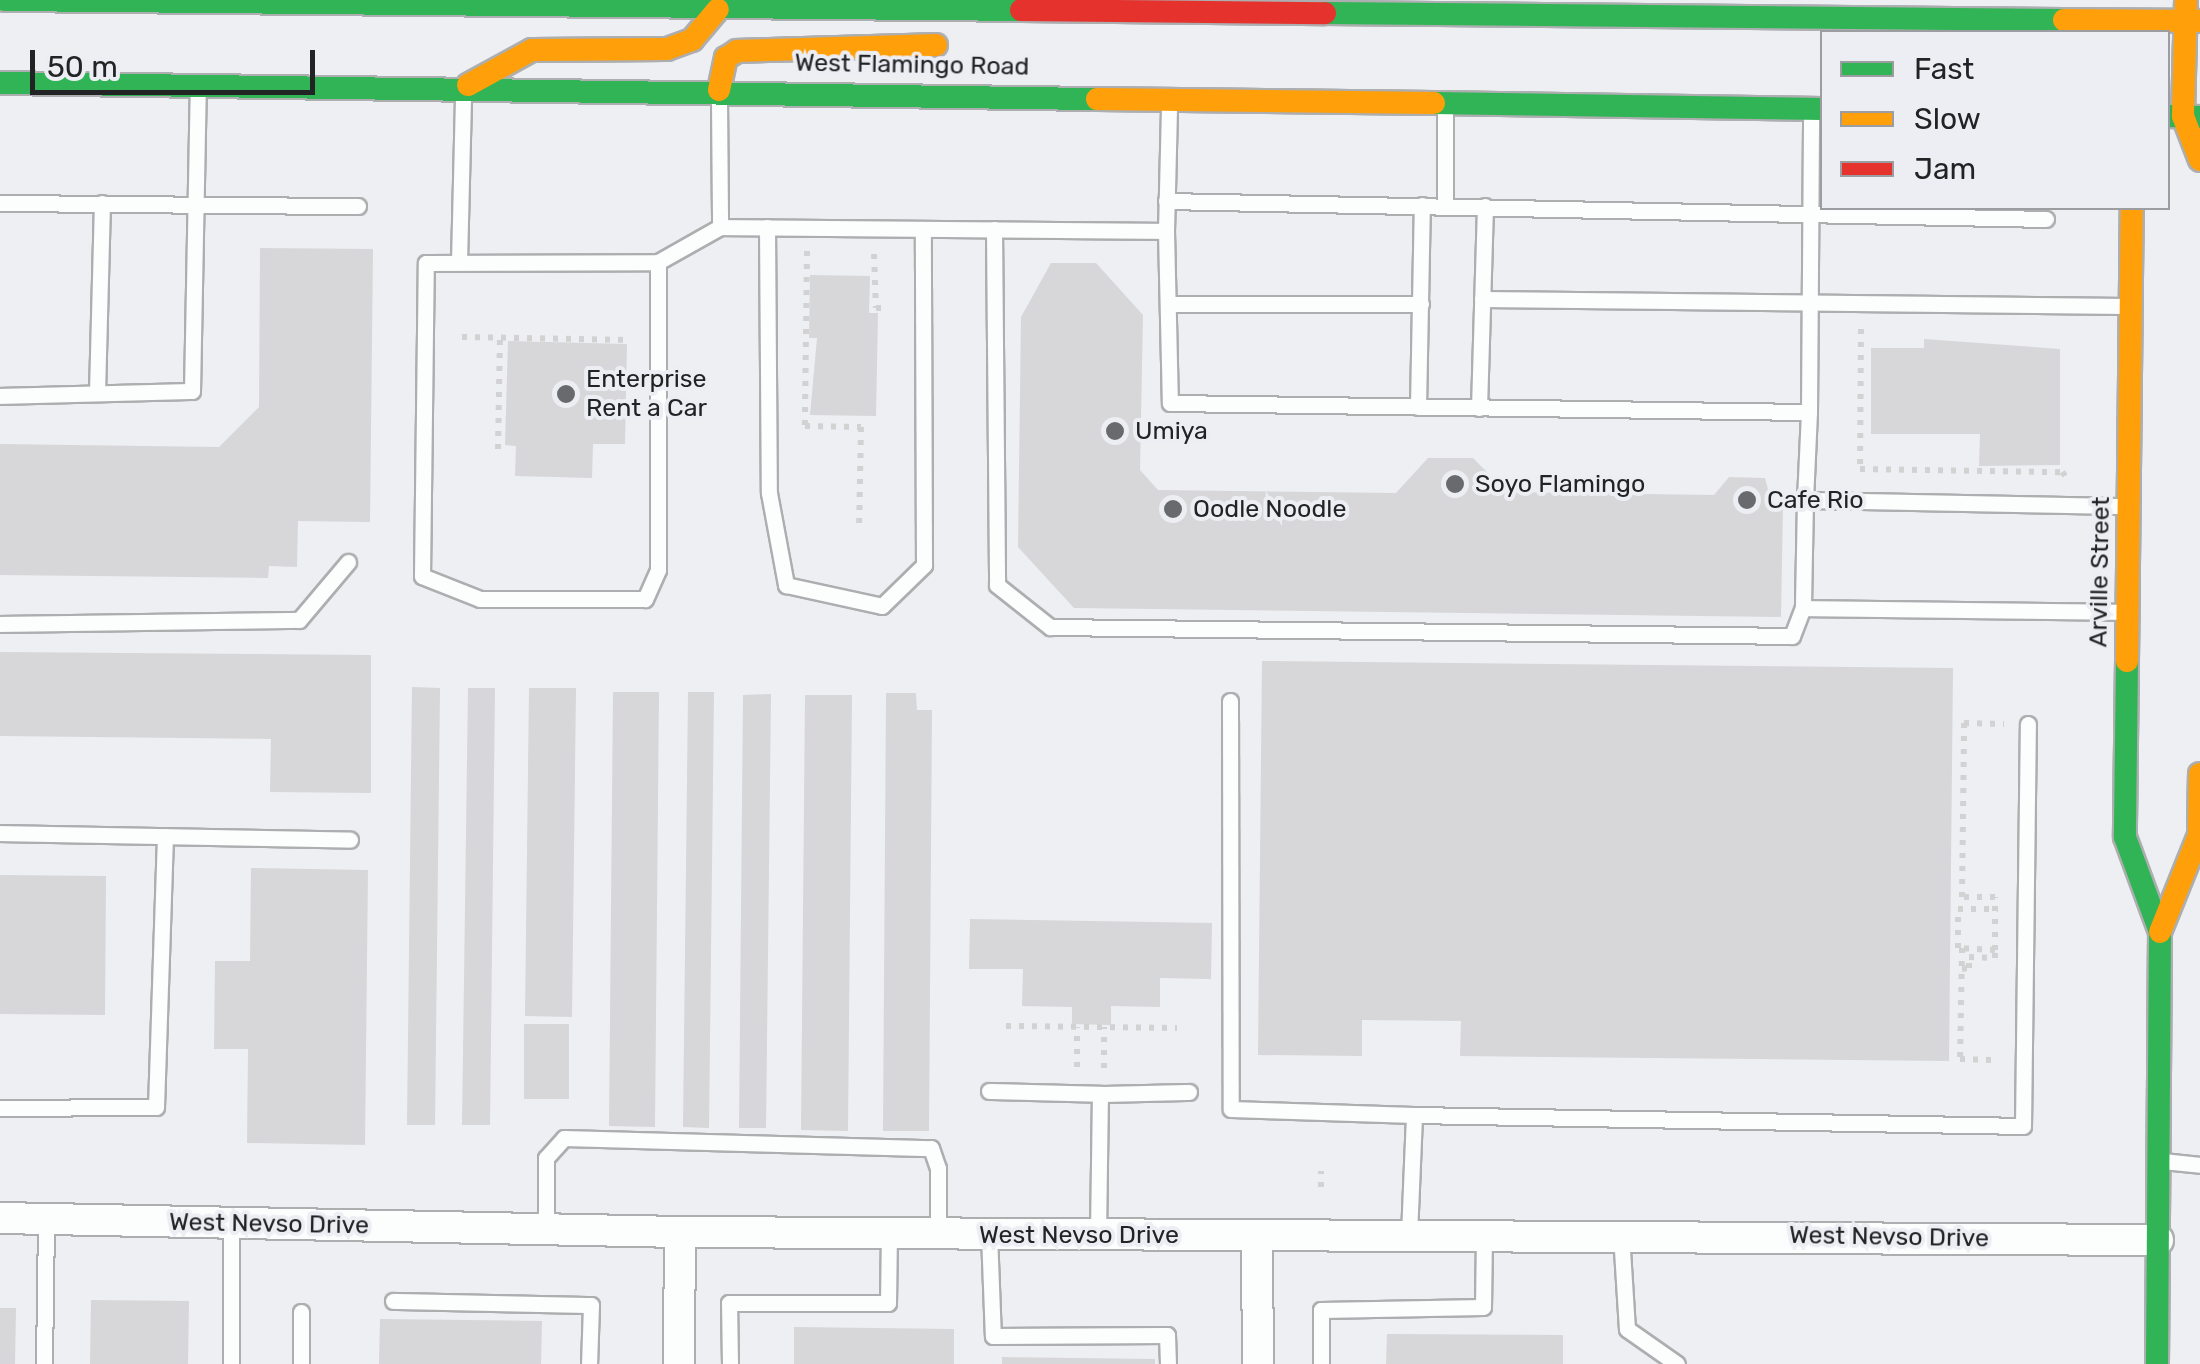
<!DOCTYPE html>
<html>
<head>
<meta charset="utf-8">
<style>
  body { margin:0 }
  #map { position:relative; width:2200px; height:1364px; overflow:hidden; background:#eeeff3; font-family:Rubik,sans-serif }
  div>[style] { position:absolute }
  .building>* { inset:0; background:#d7d6d8 }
  .path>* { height:6px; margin-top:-3px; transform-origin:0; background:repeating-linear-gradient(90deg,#d2d2d3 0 5px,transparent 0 13px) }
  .roads { filter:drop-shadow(2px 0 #adaeb0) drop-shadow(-2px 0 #adaeb0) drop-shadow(0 2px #adaeb0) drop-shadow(0 -2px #adaeb0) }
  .lane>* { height:15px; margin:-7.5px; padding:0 7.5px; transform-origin:7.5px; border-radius:7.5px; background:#fcfdfd }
  .street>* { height:30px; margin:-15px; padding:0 15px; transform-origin:15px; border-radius:15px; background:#fcfdfd }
  .fast>* { height:22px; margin:-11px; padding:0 11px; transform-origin:11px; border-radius:11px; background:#30b455 }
  .slow>* { height:22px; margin:-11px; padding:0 11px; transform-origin:11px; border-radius:11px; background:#ff9f0a }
  .jam>* { height:22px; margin:-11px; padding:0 11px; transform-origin:11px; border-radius:11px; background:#e5322d }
  .dots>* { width:28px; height:28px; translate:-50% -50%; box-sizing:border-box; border:5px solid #edeef4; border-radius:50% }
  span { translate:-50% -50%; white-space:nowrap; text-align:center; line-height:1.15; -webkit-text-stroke:8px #edeef4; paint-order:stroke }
  .street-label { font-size:25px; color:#222325 }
  .poi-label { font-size:25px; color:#222325 }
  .left { translate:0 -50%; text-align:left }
  .legend { position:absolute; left:1820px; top:30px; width:350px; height:180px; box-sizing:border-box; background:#edeef4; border:2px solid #9c9da1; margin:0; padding:12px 18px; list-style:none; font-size:30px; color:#222325 }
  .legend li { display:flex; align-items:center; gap:20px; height:50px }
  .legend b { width:50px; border:2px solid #9c9da1 }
  .scale { position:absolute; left:30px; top:50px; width:285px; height:45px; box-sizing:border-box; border:5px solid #222325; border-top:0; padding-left:12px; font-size:30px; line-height:35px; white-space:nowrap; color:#222325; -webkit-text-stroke:8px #edeef4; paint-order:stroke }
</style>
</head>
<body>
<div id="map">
  <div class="building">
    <i style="clip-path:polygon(260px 248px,373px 249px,370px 522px,298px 521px,297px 567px,269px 566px,268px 578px,0 575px,0 444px,219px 447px,259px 407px)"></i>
    <i style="clip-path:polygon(1051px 263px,1096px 263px,1143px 315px,1140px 470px,1158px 490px,1396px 493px,1428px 458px,1473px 458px,1507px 492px,1714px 495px,1729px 477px,1765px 478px,1772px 505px,1783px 505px,1781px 617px,1074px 608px,1018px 547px,1021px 317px)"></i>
    <i style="clip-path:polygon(810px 275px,870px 276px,869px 313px,878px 313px,876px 416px,810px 415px,817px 338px,809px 338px)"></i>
    <i style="clip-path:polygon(1924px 339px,2060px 349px,2060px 465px,1979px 466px,1980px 434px,1871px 434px,1871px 348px,1924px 348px)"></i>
    <i style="clip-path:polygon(508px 341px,627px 344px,625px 444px,593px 444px,592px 478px,515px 476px,516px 446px,505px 445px)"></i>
    <i style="clip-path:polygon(0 652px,371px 655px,371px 793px,270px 792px,271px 739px,0 736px)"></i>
    <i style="clip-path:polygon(1262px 661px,1953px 668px,1949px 1061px,1460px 1056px,1461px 1021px,1362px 1020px,1362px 1056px,1258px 1055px)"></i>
    <i style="clip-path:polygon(412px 687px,440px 688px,435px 1125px,407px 1125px)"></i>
    <i style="clip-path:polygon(468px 688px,495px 688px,490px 1125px,462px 1125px)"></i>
    <i style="clip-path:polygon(529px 688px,576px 688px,572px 1017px,525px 1016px)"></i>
    <i style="clip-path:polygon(613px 692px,659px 692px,655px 1127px,609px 1126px)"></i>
    <i style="clip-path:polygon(688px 692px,714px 692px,709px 1128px,683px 1127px)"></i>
    <i style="clip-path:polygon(886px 693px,916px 693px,917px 710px,932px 710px,929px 1131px,883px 1131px)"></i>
    <i style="clip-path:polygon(771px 694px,766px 1128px,739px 1128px,743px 695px)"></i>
    <i style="clip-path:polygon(805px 695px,852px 695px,848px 1131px,801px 1130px)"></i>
    <i style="clip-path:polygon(251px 868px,368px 870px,365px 1145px,247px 1143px,248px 1049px,214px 1049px,215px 961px,250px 961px)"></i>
    <i style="clip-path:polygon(0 875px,106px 876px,105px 1015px,0 1014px)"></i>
    <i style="clip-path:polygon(970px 919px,1212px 923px,1211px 979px,1160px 978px,1160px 1007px,1111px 1006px,1111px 1025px,1072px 1024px,1072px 1007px,1022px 1006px,1023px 969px,969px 969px)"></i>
    <i style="clip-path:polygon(524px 1024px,569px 1024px,569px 1099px,524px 1099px)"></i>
    <i style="clip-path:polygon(91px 1300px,189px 1301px,188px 1364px,90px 1364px)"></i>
    <i style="clip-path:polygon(0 1308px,16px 1308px,15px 1364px,0 1364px)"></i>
    <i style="clip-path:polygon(380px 1319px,542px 1321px,541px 1364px,379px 1364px)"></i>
    <i style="clip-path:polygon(794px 1327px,954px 1329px,954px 1364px,794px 1364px)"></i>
    <i style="clip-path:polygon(1387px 1334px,1563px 1335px,1563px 1364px,1386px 1364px)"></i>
    <i style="clip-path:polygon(1002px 1357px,1155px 1359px,1155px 1364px,1002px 1364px)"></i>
  </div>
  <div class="path">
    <i style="left:807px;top:251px;width:175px;rotate:90.7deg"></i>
    <i style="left:805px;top:426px;width:56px;rotate:1deg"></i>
    <i style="left:861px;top:427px;width:100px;rotate:91.1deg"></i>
    <i style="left:874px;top:254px;width:54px;rotate:87.9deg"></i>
    <i style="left:876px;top:308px;width:7px"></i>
    <i style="left:1861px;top:329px;width:140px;rotate:90.4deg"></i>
    <i style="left:1860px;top:469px;width:202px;rotate:0.9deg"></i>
    <i style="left:2062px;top:472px;width:11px;rotate:49deg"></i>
    <i style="left:462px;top:337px;width:169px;rotate:1deg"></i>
    <i style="left:498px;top:449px;width:112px;rotate:-89deg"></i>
    <i style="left:1962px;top:948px;width:111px;rotate:91deg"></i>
    <i style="left:1960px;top:1059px;width:38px;rotate:2deg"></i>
    <i style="left:1995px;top:950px;width:53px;rotate:-90deg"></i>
    <i style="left:1995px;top:897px;width:33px;rotate:180deg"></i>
    <i style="left:1962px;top:897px;width:174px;rotate:-89.3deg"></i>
    <i style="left:1964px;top:723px;width:40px;rotate:1.4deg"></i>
    <i style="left:1962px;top:969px;width:7px;rotate:-8deg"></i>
    <i style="left:1969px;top:968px;width:11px;rotate:-90deg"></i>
    <i style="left:1969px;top:957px;width:26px;rotate:2deg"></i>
    <i style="left:1995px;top:958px;width:8px;rotate:-90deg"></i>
    <i style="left:1995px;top:950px;width:37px;rotate:-177deg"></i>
    <i style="left:1958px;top:948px;width:39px;rotate:-90deg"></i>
    <i style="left:1958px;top:909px;width:40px"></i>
    <i style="left:1006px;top:1026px;width:171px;rotate:0.7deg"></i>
    <i style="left:1077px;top:1067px;width:40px;rotate:-90deg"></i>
    <i style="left:1104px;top:1068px;width:41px;rotate:-90deg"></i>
    <i style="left:1321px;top:1187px;width:16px;rotate:-90deg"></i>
  </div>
  <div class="roads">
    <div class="lane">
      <i style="left:719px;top:101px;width:126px;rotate:89.5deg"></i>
      <i style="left:1166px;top:201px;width:880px;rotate:1.17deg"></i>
      <i style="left:0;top:203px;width:358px;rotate:0.5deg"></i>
      <i style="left:1445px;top:204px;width:92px;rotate:-90deg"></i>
      <i style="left:767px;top:227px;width:266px;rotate:89.6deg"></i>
      <i style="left:769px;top:493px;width:94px;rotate:79.5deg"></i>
      <i style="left:786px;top:585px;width:98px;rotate:12.3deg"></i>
      <i style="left:882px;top:606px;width:59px;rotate:-44.3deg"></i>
      <i style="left:924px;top:565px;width:336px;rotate:-90.2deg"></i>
      <i style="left:994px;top:229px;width:356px;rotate:89.5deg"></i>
      <i style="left:997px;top:585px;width:68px;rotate:38.4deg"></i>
      <i style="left:1050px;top:627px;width:742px;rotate:0.69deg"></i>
      <i style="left:1792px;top:636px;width:30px;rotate:-69deg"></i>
      <i style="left:1166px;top:231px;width:172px;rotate:88.7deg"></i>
      <i style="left:1170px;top:403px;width:639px;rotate:0.81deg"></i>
      <i style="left:1809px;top:412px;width:295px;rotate:-89.6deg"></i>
      <i style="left:459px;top:262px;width:166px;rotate:-88.6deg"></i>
      <i style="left:658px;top:262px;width:308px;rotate:90deg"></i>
      <i style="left:658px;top:570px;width:32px;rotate:114deg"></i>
      <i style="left:645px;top:599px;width:165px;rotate:180deg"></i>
      <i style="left:480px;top:599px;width:62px;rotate:-158.4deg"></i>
      <i style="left:422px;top:576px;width:313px;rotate:-89.3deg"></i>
      <i style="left:426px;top:263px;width:232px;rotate:-0.2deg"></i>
      <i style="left:658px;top:262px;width:71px;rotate:-29.4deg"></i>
      <i style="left:720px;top:227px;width:446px;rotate:0.5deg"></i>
      <i style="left:1166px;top:231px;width:127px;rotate:-88.6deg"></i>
      <i style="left:1482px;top:299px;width:644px;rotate:0.62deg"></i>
      <i style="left:1168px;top:304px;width:253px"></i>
      <i style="left:97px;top:393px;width:190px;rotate:-88.5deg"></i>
      <i style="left:0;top:396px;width:192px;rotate:-1.5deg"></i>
      <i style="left:192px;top:391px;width:299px;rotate:-88.9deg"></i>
      <i style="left:1418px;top:407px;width:202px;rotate:-88.9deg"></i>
      <i style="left:1479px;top:408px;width:202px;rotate:-88.3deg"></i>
      <i style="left:1809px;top:412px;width:88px;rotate:92.6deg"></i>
      <i style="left:1805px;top:500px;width:318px;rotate:1.1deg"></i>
      <i style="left:1805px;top:500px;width:108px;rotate:91.1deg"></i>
      <i style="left:1803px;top:608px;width:323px;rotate:0.7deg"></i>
      <i style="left:0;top:624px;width:299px;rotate:-0.8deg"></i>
      <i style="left:299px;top:620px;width:76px;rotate:-49.8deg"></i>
      <i style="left:1230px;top:701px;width:408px;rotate:89.9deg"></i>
      <i style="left:1231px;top:1109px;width:183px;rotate:1.9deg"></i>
      <i style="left:0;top:833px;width:350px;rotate:1.1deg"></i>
      <i style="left:989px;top:1091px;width:111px;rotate:1.5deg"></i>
      <i style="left:0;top:1108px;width:156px;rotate:-0.4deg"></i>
      <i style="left:156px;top:1107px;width:271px;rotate:-88.1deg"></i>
      <i style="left:2163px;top:1161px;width:37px;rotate:6deg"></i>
      <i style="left:231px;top:1223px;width:141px;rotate:90deg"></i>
      <i style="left:546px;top:1229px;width:71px;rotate:-90deg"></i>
      <i style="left:546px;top:1158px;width:27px;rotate:-48deg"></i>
      <i style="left:564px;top:1138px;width:367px;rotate:1.6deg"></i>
      <i style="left:931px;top:1148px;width:21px;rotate:71deg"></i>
      <i style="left:938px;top:1168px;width:66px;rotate:90deg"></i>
      <i style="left:989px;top:1234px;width:102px;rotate:87.8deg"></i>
      <i style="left:993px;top:1336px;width:174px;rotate:-0.3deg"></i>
      <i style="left:1167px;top:1335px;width:29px;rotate:88deg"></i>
      <i style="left:1621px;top:1234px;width:95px;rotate:86.4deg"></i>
      <i style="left:1627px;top:1329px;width:61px;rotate:35deg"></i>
      <i style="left:1098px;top:1235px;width:141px;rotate:-89.2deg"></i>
      <i style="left:1100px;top:1094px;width:89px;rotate:-1.3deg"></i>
      <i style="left:1409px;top:1235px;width:120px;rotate:-87.6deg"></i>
      <i style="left:1414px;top:1115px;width:609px;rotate:1.03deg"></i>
      <i style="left:2023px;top:1126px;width:402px;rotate:-89.3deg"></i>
      <i style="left:393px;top:1301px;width:198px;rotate:1.2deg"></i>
      <i style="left:591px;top:1305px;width:59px;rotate:91.9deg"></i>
      <i style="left:301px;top:1312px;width:52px;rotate:90deg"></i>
      <i style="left:44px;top:1364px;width:145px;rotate:-89.2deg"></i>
      <i style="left:730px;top:1364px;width:61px;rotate:-90.9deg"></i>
      <i style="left:729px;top:1303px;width:159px"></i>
      <i style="left:888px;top:1303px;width:70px;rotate:-89.2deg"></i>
      <i style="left:1321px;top:1364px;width:54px;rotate:-90deg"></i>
      <i style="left:1321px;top:1310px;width:162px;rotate:-1.1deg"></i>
      <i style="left:1483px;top:1307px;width:73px;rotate:-89.2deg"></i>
    </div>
    <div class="street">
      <i style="left:0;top:1218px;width:680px;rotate:1.18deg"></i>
      <i style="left:680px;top:1232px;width:1478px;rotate:0.31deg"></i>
      <i style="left:1257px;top:1236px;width:128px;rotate:89.6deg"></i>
      <i style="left:679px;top:1364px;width:132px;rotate:-89.6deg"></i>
    </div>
    <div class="fast">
      <i style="left:5px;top:0;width:1016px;rotate:0.56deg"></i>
      <i style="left:1325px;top:13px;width:739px;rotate:0.54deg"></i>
      <i style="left:0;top:83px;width:1097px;rotate:0.84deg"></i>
      <i style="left:1434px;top:103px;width:388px;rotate:0.9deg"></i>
      <i style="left:2168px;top:116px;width:32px;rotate:2deg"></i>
      <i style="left:2127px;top:661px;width:176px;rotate:90.7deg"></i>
      <i style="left:2125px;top:837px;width:101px;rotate:69.8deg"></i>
      <i style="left:2160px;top:932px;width:432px;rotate:90.4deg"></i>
    </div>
    <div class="slow">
      <i style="left:2186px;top:0;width:116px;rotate:91.5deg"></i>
      <i style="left:2183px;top:116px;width:47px;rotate:68.9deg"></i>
      <i style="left:2064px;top:20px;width:136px;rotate:0.4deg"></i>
      <i style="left:468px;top:85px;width:73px;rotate:-28.7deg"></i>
      <i style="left:532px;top:50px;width:135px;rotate:-0.4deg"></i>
      <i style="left:667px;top:49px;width:27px;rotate:-20deg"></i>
      <i style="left:692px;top:40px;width:40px;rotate:-50deg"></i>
      <i style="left:719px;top:90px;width:33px;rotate:-78deg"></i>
      <i style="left:726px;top:58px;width:13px;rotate:-32deg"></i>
      <i style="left:737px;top:51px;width:199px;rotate:-1.7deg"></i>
      <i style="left:1097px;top:99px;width:337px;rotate:0.7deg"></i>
      <i style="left:2127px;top:661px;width:453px;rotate:-89.4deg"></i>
      <i style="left:2160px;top:932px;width:105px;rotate:-68.1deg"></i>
      <i style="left:2199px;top:835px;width:61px;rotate:-89.1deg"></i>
    </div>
    <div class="jam">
      <i style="left:1021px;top:10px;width:304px;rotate:0.6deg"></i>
    </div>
  </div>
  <div class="dots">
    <i style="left:566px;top:394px;background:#696a6d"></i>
    <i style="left:1115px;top:431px;background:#696a6d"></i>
    <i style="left:1455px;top:484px;background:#696a6d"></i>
    <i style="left:1747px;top:500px;background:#696a6d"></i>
    <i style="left:1173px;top:509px;background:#696a6d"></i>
  </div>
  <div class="street-label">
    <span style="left:912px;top:65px;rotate:1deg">West Flamingo Road</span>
    <span style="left:2100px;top:572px;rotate:-89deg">Arville Street</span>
    <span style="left:269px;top:1224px;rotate:1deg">West Nevso Drive</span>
    <span style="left:1079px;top:1235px">West Nevso Drive</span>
    <span style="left:1889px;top:1237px;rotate:1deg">West Nevso Drive</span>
  </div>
  <div class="poi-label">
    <span class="left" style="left:586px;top:394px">Enterprise<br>Rent a Car</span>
    <span class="left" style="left:1135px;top:431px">Umiya</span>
    <span class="left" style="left:1475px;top:484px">Soyo Flamingo</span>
    <span class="left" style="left:1767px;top:500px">Cafe Rio</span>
    <span class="left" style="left:1193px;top:509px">Oodle Noodle</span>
  </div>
  <ul class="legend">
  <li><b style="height:12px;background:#30b455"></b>Fast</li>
  <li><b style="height:12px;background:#ff9f0a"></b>Slow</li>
  <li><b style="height:12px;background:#e5322d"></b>Jam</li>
  </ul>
  <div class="scale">50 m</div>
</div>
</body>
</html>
